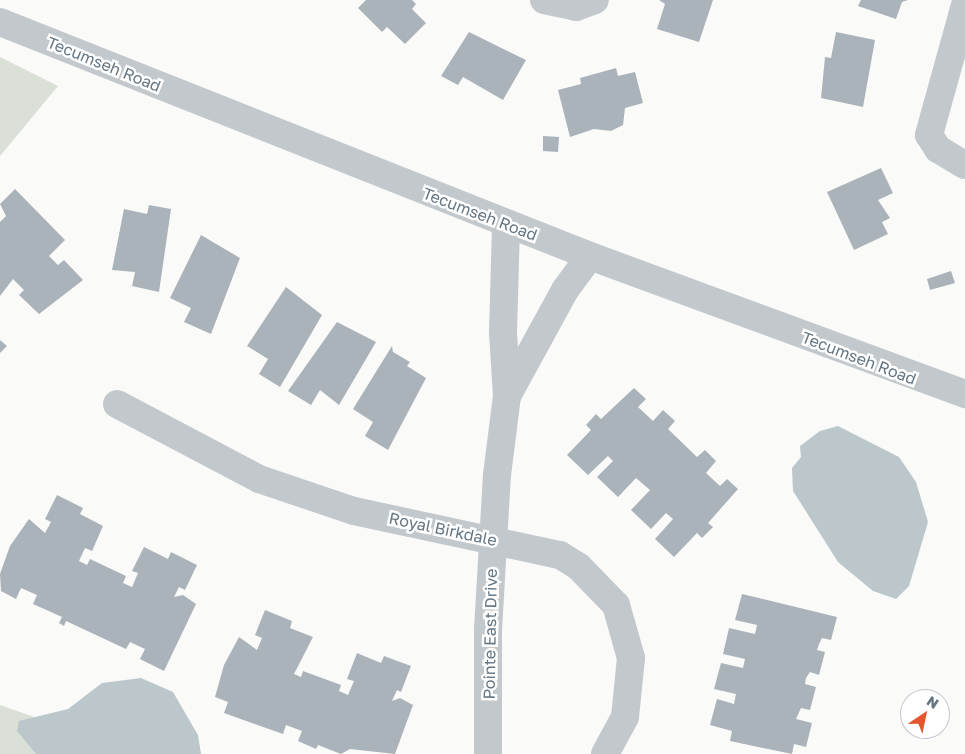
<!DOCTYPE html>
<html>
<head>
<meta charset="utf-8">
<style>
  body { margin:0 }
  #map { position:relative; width:965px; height:754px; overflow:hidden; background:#fafaf8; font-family:"Golos Text",sans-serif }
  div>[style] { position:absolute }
  .green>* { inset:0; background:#dadfd7 }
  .water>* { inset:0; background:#bbc7cb }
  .building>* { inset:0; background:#aab3b9 }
  .minor>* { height:28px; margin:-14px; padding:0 14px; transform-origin:14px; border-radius:14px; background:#c3c8cc }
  span { translate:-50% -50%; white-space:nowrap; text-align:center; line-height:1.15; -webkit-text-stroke:5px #fff; paint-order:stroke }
  .street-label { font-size:16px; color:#657683 }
  .north { position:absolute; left:900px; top:689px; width:50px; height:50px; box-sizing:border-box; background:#fff; border:1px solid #c1c8cd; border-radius:50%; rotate:34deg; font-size:14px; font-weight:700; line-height:20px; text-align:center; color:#657683 }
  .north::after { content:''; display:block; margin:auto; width:18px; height:22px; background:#e4572e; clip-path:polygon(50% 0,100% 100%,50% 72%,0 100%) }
</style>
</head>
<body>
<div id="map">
  <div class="green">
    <i style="clip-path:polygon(0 57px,58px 86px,0 156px)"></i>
    <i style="clip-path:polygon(0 705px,140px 754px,0 754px)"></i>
  </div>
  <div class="water">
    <i style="clip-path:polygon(838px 426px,899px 457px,916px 482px,928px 522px,909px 586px,896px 599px,873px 591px,838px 562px,793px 491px,792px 468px,801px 457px,800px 446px,820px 431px)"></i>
    <i style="clip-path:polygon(141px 678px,173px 692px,198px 735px,201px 754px,36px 754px,17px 731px,19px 721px,68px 709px,102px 683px)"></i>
  </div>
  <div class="building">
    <i style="clip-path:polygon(366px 0,412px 0,416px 4px,412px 9px,426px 23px,405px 44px,387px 27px,382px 32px,358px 8px)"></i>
    <i style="clip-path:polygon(659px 0,713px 0,699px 42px,657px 29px,665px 4px)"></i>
    <i style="clip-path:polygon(861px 0,908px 0,902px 2px,896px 19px,858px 6px)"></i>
    <i style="clip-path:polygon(469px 32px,526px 60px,503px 100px,463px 77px,458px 85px,441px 76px)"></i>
    <i style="clip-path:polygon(836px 32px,875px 40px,863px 107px,821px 98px,825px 57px,831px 58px)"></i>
    <i style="clip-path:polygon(616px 68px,618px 76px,635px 72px,643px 103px,625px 108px,623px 125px,611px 131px,594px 129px,570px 137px,558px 90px,581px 84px,580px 78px)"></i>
    <i style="clip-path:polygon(543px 136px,559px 137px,558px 152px,543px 151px)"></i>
    <i style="clip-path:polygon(881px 168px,893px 193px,878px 200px,890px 218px,882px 222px,888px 234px,854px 250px,827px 192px)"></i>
    <i style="clip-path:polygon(15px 189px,65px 240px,49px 256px,58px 265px,64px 260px,83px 280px,39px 314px,19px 295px,24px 290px,13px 279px,0 296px,0 222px,6px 216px,0 204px)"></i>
    <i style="clip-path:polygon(149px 205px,171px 209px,159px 292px,132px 286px,135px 272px,112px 270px,124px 209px,147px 214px)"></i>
    <i style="clip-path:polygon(201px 235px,240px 258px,211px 334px,184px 322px,191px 308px,170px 298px)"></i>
    <i style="clip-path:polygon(951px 271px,955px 283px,930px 290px,927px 279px)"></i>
    <i style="clip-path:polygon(286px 287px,322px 315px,280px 387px,259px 374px,268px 359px,247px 346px)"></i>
    <i style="clip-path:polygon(337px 322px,376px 342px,339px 405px,320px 390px,311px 405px,288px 391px)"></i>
    <i style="clip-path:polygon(0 340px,7px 346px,0 353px)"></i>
    <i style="clip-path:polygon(392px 346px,393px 352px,410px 362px,407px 366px,426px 378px,388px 450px,365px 436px,373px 422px,353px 409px)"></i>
    <i style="clip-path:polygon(634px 388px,646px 399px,638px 407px,653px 421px,663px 410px,675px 421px,668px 429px,697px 457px,705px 450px,716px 461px,706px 473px,720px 486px,727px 479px,738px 489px,708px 523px,713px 527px,702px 538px,697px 533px,674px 557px,655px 539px,673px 519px,666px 513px,651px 529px,631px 510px,650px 490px,636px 478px,618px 497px,597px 477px,613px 461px,608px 456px,588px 475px,567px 455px,591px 430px,586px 425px,596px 414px,601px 419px)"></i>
    <i style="clip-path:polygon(57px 495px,83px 508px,80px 514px,103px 526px,92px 551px,85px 548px,79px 561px,87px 565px,90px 559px,126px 576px,123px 583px,132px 587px,138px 573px,132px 571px,144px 547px,168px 559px,171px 552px,197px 565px,185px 590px,179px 587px,174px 597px,183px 595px,196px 604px,164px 671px,140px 659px,145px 649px,130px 642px,126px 649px,66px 621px,64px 626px,59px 623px,62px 617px,33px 604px,37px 595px,21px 588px,16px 599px,1px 591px,0 574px,10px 546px,29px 519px,45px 533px,51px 522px,45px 519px)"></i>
    <i style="clip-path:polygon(742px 594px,837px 617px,831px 640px,822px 638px,819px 644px,817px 650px,825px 652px,819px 675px,810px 672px,806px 678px,805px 684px,816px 687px,810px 710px,801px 708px,796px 719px,812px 723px,806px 747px,794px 744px,792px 754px,730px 741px,732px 731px,710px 725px,717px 699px,734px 704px,736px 694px,714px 689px,721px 663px,743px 668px,745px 659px,723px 654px,729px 628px,755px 634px,757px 625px,735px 620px)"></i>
    <i style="clip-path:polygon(265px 610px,292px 621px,290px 628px,313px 637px,294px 674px,301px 677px,303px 671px,341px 685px,339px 691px,348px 695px,354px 681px,347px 679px,357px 653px,381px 663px,384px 656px,411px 666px,401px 692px,397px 690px,392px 701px,400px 698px,413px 705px,395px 754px,350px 749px,341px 754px,318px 745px,316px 749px,298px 741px,302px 731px,286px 725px,283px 734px,224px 713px,228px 702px,215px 697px,224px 665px,239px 637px,257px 650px,262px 638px,255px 635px)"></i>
  </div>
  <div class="minor">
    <i style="left:544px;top:0;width:33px;rotate:12deg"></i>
    <i style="left:576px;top:7px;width:20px;rotate:-20deg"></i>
    <i style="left:965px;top:5px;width:135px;rotate:105.5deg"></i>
    <i style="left:929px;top:135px;width:17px;rotate:57deg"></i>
    <i style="left:938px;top:149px;width:31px;rotate:31deg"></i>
    <i style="left:0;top:22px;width:635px;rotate:21.63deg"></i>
    <i style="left:590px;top:256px;width:400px;rotate:20.2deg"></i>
    <i style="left:507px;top:396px;width:121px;rotate:-61.3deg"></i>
    <i style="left:565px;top:290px;width:42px;rotate:-53.7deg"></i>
    <i style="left:117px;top:404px;width:161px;rotate:27.8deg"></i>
    <i style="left:259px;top:479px;width:100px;rotate:18.6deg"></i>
    <i style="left:354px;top:511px;width:211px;rotate:12.1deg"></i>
    <i style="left:560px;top:555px;width:22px;rotate:32deg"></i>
    <i style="left:579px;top:567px;width:53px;rotate:45.8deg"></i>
    <i style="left:616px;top:605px;width:55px;rotate:74.2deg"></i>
    <i style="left:631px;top:658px;width:59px;rotate:95.8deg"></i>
    <i style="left:625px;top:717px;width:42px;rotate:118.4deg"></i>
    <i style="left:488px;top:754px;width:124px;rotate:-90deg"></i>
    <i style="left:488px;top:630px;width:155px;rotate:-86.7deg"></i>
    <i style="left:497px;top:475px;width:80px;rotate:-82.8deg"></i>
    <i style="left:507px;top:396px;width:63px;rotate:-93.6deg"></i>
    <i style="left:503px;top:333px;width:109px;rotate:-88.4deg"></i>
  </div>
  <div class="street-label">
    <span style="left:104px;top:64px;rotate:22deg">Tecumseh Road</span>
    <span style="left:480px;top:214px;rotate:21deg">Tecumseh Road</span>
    <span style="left:859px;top:358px;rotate:21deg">Tecumseh Road</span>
    <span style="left:443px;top:529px;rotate:12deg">Royal Birkdale</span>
    <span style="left:490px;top:634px;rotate:-89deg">Pointe East Drive</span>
  </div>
  <div class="north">N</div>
</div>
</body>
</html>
